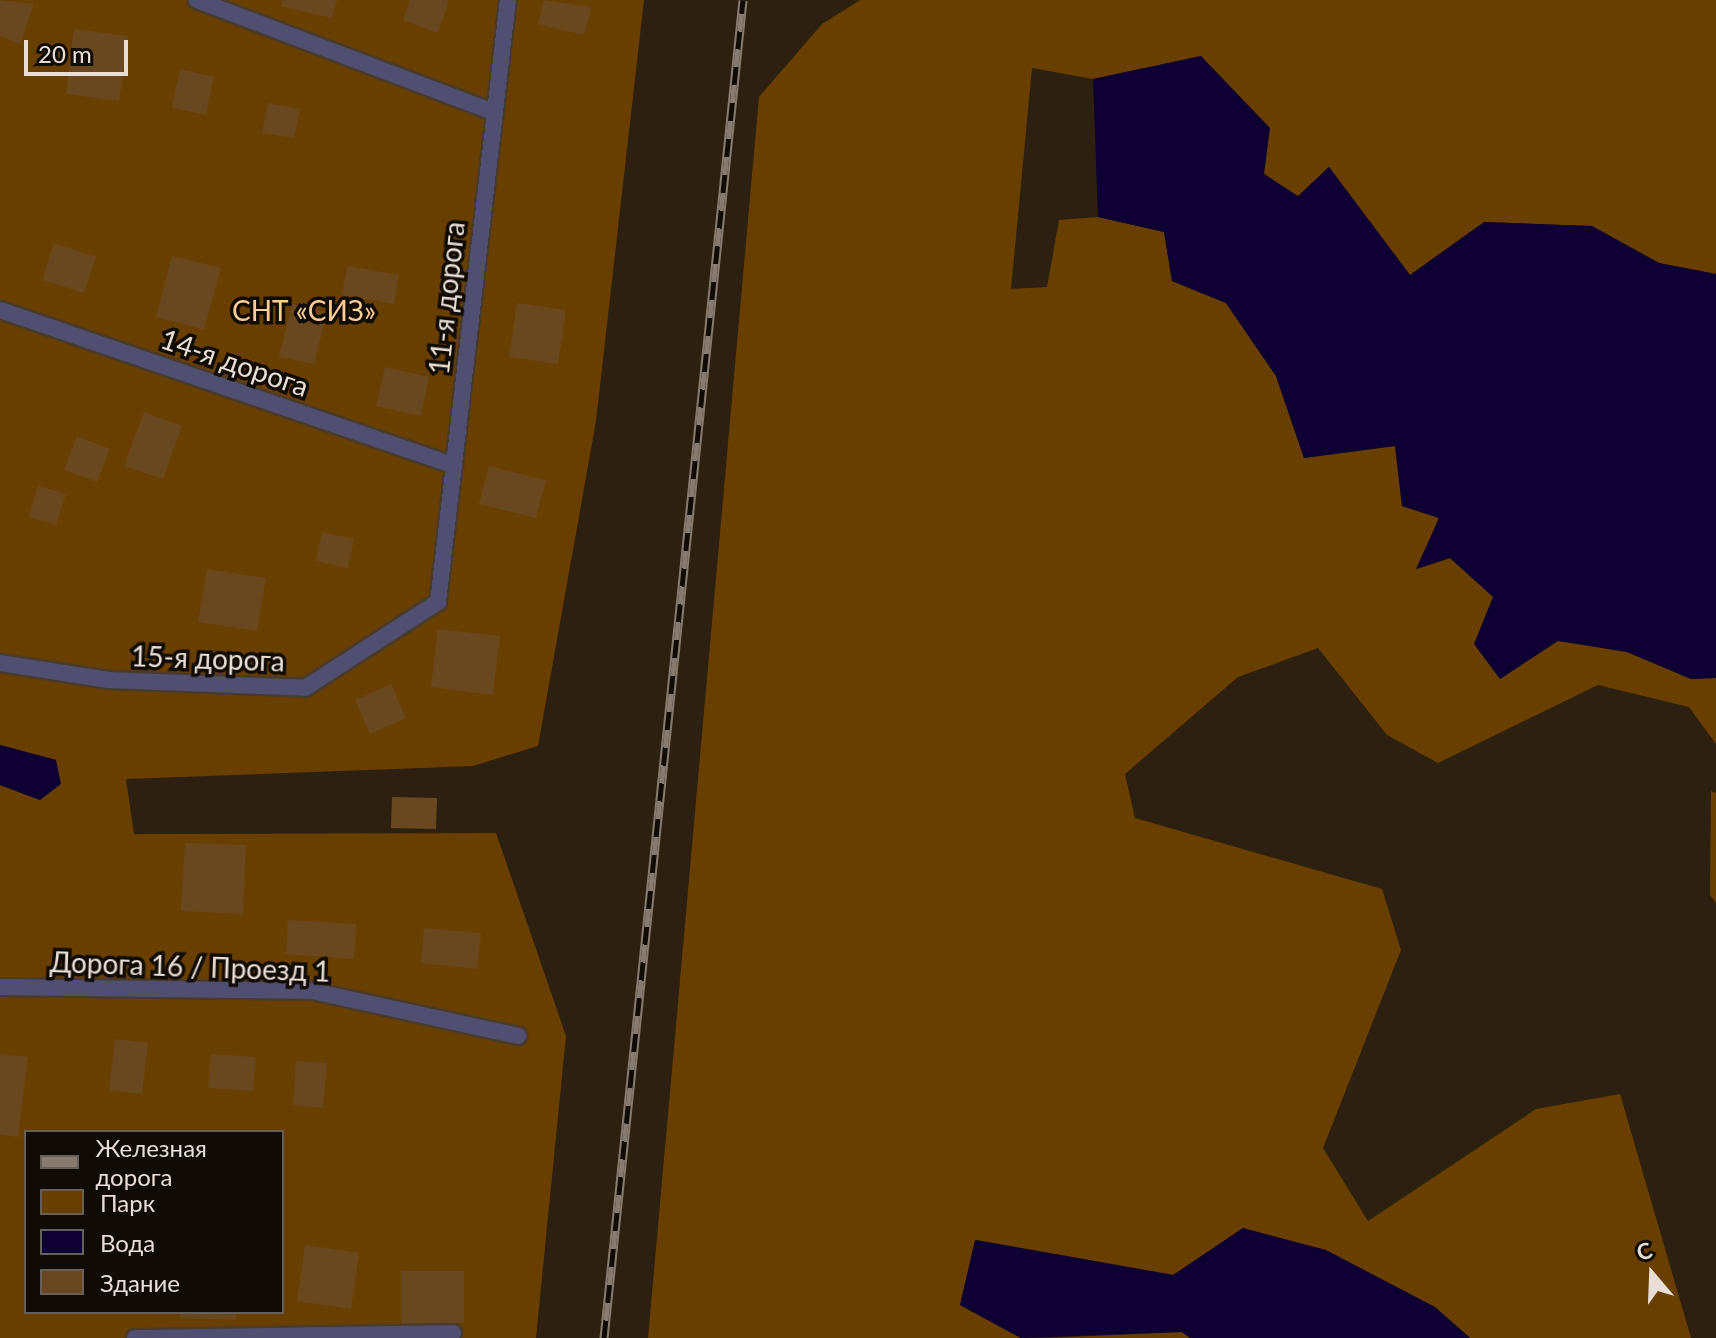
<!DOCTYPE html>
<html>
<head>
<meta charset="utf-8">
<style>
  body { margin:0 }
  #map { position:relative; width:1716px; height:1338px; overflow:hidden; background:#2e2011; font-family:Lato,sans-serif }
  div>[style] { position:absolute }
  .green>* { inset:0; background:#693f00 }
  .water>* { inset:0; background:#0e0033 }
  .building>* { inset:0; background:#6a481f }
  .roads { filter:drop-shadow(2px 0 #483b2c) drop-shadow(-2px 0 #483b2c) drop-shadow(0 2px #483b2c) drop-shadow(0 -2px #483b2c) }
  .lane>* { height:16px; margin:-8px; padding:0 8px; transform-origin:8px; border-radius:8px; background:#514f71 }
  .rail>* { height:9px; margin-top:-4.5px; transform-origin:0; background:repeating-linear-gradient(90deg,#110b06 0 18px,#877b6f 0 36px); box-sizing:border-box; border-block:2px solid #877b6f }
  span { translate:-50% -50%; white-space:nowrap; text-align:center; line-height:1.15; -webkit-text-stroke:7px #110b06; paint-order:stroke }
  .street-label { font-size:28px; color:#e8ded5 }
  .park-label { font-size:28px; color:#fecc95 }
  .legend { position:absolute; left:24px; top:1130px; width:260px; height:184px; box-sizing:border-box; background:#110b06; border:2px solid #675f59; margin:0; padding:10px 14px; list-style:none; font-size:24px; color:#e8ded5 }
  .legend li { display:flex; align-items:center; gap:16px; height:40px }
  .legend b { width:40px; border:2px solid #675f59 }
  .north { position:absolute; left:1612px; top:1234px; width:80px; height:80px; -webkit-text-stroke:6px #110b06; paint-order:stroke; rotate:341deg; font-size:22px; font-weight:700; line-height:32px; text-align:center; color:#e8ded5 }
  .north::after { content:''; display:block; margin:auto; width:28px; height:36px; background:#e8ded5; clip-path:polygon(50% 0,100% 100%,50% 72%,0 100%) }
  .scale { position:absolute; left:24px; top:40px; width:104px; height:36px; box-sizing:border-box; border:4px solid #e8ded5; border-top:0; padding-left:10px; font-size:24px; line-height:28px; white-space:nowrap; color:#e8ded5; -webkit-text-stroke:6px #110b06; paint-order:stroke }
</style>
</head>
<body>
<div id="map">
  <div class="green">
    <i style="clip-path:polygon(evenodd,0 0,644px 0,596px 421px,538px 746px,473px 766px,126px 779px,134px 834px,496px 833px,566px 1036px,536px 1338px,0 1338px,0 785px,40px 800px,56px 760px,0 745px,0 0,26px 1132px,282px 1132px,282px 1312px,26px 1312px,26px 1132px)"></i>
    <i style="clip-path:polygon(860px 0,1716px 0,1716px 274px,1659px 263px,1592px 226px,1485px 222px,1410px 275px,1329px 167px,1298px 197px,1263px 173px,1201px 56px,1093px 79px,1032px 68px,1011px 289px,1047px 287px,1059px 220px,1098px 217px,1164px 232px,1172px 281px,1226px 303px,1276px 376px,1304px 458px,1395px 446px,1402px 506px,1439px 518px,1417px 569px,1450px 558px,1494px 597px,1475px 644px,1500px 679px,1558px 640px,1627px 652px,1691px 679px,1716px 678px,1716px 744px,1689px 707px,1598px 685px,1438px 763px,1387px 735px,1318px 648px,1238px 677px,1125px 774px,1135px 818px,1382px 889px,1401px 950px,1323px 1148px,1368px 1221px,1536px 1109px,1620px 1094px,1691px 1338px,1470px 1338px,1435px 1307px,1243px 1228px,1174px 1275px,976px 1240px,960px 1305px,1021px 1338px,648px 1338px,759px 97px,822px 24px)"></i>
    <i style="clip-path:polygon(1711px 791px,1716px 793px,1716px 903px,1710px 895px)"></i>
    <i style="clip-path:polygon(1182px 1332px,1190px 1338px,1049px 1338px)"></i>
  </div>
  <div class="water">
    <i style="clip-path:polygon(1201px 56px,1270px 128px,1264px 174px,1298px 196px,1329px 167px,1410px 275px,1484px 222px,1592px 226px,1659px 263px,1716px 274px,1716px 678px,1691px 679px,1627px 652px,1558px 641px,1500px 679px,1474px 644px,1493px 597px,1450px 558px,1416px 569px,1439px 518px,1402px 506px,1395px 446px,1304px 458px,1276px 376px,1226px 303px,1172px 281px,1164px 232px,1098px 217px,1093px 79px)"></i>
    <i style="clip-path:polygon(0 745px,56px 760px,61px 784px,40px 800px,0 785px)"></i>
    <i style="clip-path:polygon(1243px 1228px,1326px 1250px,1435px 1307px,1470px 1338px,1190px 1338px,1182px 1332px,1021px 1338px,960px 1305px,975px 1240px,1173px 1275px)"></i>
  </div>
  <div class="building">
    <i style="clip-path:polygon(0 0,34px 4px,20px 44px,0 36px)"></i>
    <i style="clip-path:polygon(283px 0,337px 0,332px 18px,281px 6px)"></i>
    <i style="clip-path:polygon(410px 0,449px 0,438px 33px,403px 20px)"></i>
    <i style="clip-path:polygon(544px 0,592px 7px,584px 35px,538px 24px)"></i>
    <i style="clip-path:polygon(74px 29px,128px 36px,119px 101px,66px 94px)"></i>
    <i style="clip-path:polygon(180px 69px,214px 77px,206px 115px,172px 108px)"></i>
    <i style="clip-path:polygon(268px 103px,300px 109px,294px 138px,262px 133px)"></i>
    <i style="clip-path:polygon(54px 243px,96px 257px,84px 293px,42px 280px)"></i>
    <i style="clip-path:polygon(172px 256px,221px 268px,204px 330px,156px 317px)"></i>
    <i style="clip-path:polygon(347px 266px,399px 275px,394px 304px,342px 295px)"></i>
    <i style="clip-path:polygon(517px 303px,566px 310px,558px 364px,509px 357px)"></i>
    <i style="clip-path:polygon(292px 304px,327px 312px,314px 364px,279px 357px)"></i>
    <i style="clip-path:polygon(385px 367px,429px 377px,421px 416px,376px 406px)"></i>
    <i style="clip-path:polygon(144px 412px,182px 426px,163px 479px,124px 466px)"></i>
    <i style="clip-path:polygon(77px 436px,110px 449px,97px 482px,64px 470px)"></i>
    <i style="clip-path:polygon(489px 466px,546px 480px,536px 518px,479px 504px)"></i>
    <i style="clip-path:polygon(38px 486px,66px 494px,56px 525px,29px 517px)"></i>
    <i style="clip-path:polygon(322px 532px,354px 539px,348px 568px,316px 561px)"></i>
    <i style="clip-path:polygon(207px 569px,266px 578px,257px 631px,198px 622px)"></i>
    <i style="clip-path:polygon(438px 629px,500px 636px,493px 695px,431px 687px)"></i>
    <i style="clip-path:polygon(391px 684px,406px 718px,370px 734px,355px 700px)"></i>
    <i style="clip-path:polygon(392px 797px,437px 798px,436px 829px,391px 828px)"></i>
    <i style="clip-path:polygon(185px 843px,246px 845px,243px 914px,181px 911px)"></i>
    <i style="clip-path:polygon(288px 920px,356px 924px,354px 959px,286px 954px)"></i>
    <i style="clip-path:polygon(424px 928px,481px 933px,477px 969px,421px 963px)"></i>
    <i style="clip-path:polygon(115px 1039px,148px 1043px,142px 1094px,109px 1090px)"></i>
    <i style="clip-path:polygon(0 1054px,28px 1057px,18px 1137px,0 1135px)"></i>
    <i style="clip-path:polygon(211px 1054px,256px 1057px,253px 1091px,208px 1088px)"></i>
    <i style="clip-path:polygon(296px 1061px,327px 1063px,323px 1108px,293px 1105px)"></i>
    <i style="clip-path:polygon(305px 1245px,359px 1253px,351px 1309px,297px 1301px)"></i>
    <i style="clip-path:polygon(401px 1271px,464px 1271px,464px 1323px,401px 1323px)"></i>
    <i style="clip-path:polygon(180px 1312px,236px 1312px,236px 1320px,180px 1318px)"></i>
  </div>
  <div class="roads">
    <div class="lane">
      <i style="left:197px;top:0;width:316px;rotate:20.7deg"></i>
      <i style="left:0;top:310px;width:480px;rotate:18.9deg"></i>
      <i style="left:0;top:663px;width:110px;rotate:8.9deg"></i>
      <i style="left:109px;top:680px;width:196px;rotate:2.3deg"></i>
      <i style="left:305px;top:688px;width:158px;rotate:-32.9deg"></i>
      <i style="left:438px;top:602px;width:606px;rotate:-83.37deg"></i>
      <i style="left:0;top:987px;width:312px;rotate:0.7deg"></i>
      <i style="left:312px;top:991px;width:211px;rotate:12.3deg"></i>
      <i style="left:135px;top:1338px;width:318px;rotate:-0.9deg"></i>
    </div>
  </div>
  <div class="rail">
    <i style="left:604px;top:1338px;width:1345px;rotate:-84.07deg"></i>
  </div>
  <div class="street-label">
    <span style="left:446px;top:298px;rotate:-84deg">11-я дорога</span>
    <span style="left:235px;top:362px;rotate:19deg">14-я дорога</span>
    <span style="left:208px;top:658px;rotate:2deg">15-я дорога</span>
    <span style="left:190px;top:966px;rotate:2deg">Дорога 16 / Проезд 1</span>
  </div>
  <div class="park-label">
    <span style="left:304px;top:310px">СНТ «СИЗ»</span>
  </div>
  <ul class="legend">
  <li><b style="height:10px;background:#877b6f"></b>Железная дорога</li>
  <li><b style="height:22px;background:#693f00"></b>Парк</li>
  <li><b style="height:22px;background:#0e0033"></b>Вода</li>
  <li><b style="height:22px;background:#6a481f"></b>Здание</li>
  </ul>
  <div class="north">С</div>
  <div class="scale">20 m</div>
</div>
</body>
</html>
